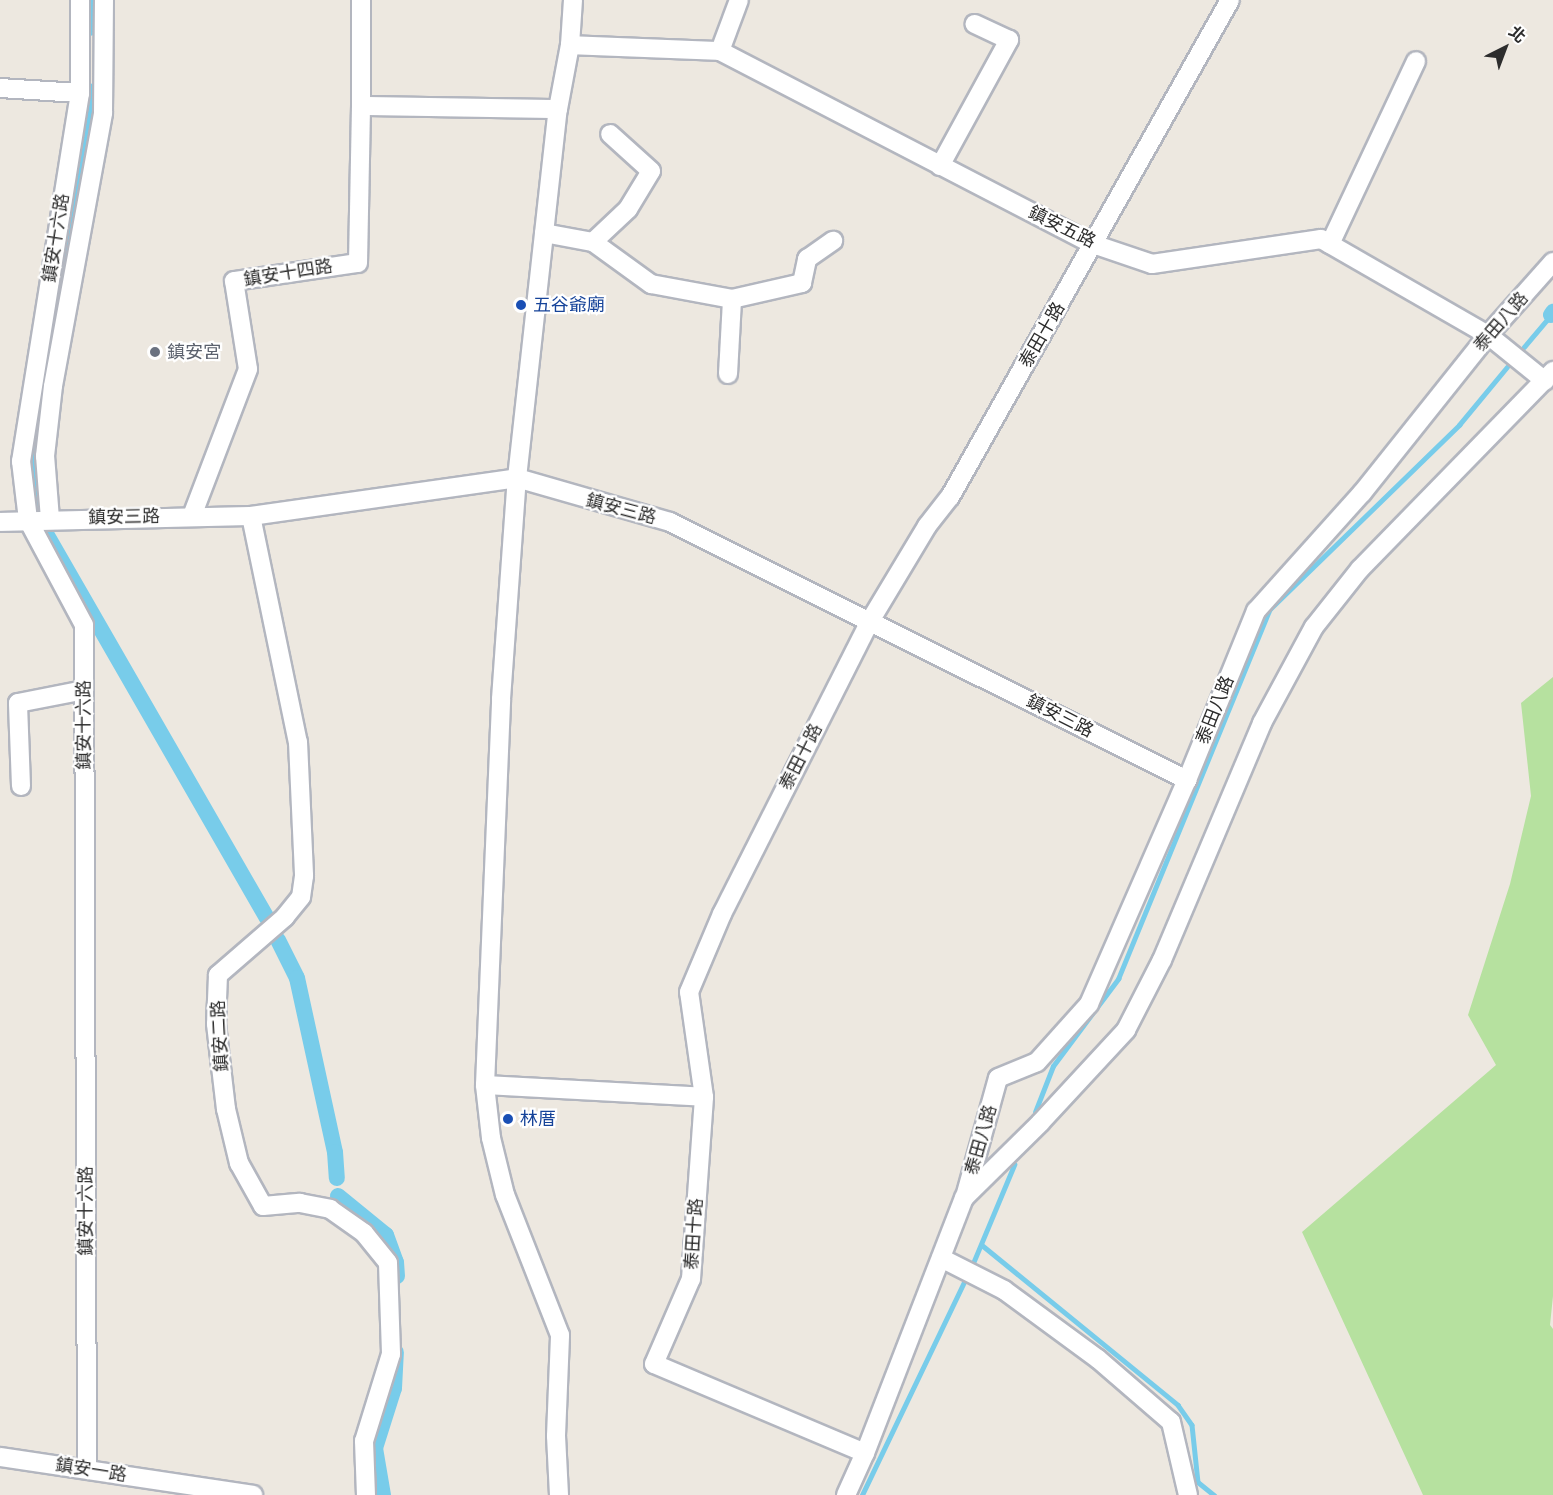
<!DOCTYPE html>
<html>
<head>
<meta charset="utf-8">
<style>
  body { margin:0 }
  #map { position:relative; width:1553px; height:1495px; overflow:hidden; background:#ede8e0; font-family:"Roboto Condensed","Noto Sans TC",sans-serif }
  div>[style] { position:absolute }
  .green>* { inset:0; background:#b6e19f }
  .stream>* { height:4.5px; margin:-2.25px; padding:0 2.25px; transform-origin:2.25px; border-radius:2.25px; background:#78ccea }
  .canal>* { height:16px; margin:-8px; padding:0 8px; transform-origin:8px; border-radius:8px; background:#78ccea }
  .roads { filter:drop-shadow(2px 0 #b3b6bf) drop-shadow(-2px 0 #b3b6bf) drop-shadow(0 2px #b3b6bf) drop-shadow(0 -2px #b3b6bf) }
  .minor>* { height:18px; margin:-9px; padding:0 9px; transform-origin:9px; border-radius:9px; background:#fff }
  .dots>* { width:16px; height:16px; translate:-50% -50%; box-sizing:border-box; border:3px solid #fff; border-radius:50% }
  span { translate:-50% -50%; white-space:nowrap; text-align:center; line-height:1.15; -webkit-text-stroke:4.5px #fff; paint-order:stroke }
  .street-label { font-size:18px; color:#2d2d2d }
  .transit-label { font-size:18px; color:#164399 }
  .left { translate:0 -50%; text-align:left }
  .worship-label { font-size:18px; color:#5b616d }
  .north { position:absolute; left:1475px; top:18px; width:60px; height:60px; -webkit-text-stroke:4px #fff; paint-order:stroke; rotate:42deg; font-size:16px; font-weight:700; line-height:24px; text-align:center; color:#2d2d2d }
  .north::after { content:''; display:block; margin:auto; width:21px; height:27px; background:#2d2d2d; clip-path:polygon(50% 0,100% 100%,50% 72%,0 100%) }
</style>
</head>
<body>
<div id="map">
  <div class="green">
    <i style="clip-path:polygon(1553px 677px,1553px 1296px,1550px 1325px,1553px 1329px,1553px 1495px,1423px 1495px,1302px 1232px,1496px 1065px,1468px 1015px,1510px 884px,1531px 796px,1521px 703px)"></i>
  </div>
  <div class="stream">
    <i style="left:1524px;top:347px;width:42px;rotate:-49.8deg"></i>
    <i style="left:1035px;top:1112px;width:49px;rotate:-68.6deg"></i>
    <i style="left:1053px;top:1066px;width:109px;rotate:-53.2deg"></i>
    <i style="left:1118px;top:979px;width:400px;rotate:-67.7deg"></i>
    <i style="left:1270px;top:609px;width:264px;rotate:-44.2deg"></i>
    <i style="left:1459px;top:425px;width:75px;rotate:-50.4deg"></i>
    <i style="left:982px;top:1245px;width:253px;rotate:39.2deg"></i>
    <i style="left:1178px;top:1405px;width:24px;rotate:55deg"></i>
    <i style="left:1192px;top:1425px;width:57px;rotate:84deg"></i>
    <i style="left:1198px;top:1482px;width:21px;rotate:39deg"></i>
    <i style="left:971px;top:1268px;width:112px;rotate:-67.3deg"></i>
    <i style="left:862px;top:1495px;width:243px;rotate:-64.4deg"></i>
  </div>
  <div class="canal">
    <i style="left:89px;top:28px;width:28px;rotate:-90deg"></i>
    <i style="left:1551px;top:315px;width:4px;rotate:-56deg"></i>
    <i style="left:40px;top:516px;width:41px;rotate:-101.3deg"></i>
    <i style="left:32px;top:476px;width:42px;rotate:-87.3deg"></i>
    <i style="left:34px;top:434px;width:279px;rotate:-80.3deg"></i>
    <i style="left:81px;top:159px;width:69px;rotate:-85deg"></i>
    <i style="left:45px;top:532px;width:445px;rotate:60.1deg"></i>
    <i style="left:278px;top:940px;width:42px;rotate:63.4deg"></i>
    <i style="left:297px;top:978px;width:178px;rotate:77.7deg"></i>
    <i style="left:335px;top:1152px;width:26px;rotate:86deg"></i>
    <i style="left:338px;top:1196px;width:62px;rotate:39.1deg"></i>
    <i style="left:386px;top:1235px;width:29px;rotate:70deg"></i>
    <i style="left:396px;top:1262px;width:14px;rotate:86deg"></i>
    <i style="left:383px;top:1495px;width:48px;rotate:-99.7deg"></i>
    <i style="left:375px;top:1448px;width:63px;rotate:-72.4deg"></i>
    <i style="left:394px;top:1388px;width:36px;rotate:-87deg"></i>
  </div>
  <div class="roads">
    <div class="minor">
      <i style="left:80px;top:0;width:93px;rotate:90deg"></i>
      <i style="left:80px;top:93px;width:373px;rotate:99.1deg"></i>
      <i style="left:21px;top:461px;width:59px;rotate:83.2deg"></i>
      <i style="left:28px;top:520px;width:119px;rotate:61.9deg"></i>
      <i style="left:84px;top:625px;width:844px;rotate:89.8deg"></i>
      <i style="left:361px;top:0;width:106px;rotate:90deg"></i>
      <i style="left:361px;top:106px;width:197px;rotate:0.9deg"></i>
      <i style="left:570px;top:45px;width:150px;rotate:2.3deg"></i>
      <i style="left:720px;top:51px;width:420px;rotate:27.4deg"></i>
      <i style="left:1093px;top:244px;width:62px;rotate:18.7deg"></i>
      <i style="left:1152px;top:264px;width:171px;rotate:-8.4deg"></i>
      <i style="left:1321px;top:239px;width:193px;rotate:29.9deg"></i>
      <i style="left:1488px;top:335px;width:73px;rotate:38.9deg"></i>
      <i style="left:720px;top:51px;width:54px;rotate:-69.6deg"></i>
      <i style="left:0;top:88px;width:80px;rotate:3.6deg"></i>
      <i style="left:940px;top:166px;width:144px;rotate:-61.3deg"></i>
      <i style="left:1009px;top:40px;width:38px;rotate:-155deg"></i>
      <i style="left:544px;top:233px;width:50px;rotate:10.4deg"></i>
      <i style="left:593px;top:242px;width:72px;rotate:35.9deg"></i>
      <i style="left:651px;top:284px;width:82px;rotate:10.5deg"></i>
      <i style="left:732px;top:299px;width:72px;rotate:-12.9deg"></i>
      <i style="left:802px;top:283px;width:25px;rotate:-78deg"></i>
      <i style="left:807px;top:259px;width:32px;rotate:-35deg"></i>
      <i style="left:593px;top:242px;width:48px;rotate:-43.3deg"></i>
      <i style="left:628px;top:209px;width:44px;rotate:-58.8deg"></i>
      <i style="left:651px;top:171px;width:55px;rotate:-137.9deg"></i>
      <i style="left:1330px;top:244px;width:202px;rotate:-64.8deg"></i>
      <i style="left:728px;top:374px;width:75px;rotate:-86.9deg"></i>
      <i style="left:192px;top:516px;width:157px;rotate:-69.1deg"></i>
      <i style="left:248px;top:369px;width:89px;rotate:-99deg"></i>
      <i style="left:234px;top:281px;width:125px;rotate:-8.3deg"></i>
      <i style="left:358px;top:263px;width:157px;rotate:-88.9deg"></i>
      <i style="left:251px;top:516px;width:231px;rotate:78.3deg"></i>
      <i style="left:298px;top:742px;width:134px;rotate:87.4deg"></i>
      <i style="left:304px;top:876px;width:21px;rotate:98deg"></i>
      <i style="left:301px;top:897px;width:26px;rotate:129deg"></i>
      <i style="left:285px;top:917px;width:89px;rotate:139.1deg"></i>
      <i style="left:218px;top:975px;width:49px;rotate:92.3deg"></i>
      <i style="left:216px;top:1024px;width:86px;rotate:83.3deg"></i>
      <i style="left:226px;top:1109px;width:56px;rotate:76.5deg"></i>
      <i style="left:239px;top:1163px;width:49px;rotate:60.8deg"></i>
      <i style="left:263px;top:1206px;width:37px;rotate:-5deg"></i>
      <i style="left:300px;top:1203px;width:31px;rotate:11deg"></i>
      <i style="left:330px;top:1209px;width:42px;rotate:35.2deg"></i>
      <i style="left:364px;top:1233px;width:38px;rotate:51deg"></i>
      <i style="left:388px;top:1263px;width:91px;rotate:88.1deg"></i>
      <i style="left:391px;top:1354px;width:91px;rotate:107.2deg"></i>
      <i style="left:364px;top:1441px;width:54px;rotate:87.9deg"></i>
      <i style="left:50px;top:519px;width:63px;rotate:-94.5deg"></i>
      <i style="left:45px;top:456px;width:70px;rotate:-83.5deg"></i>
      <i style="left:53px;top:386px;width:278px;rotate:-79.6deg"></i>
      <i style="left:103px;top:113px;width:113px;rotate:-89.5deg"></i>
      <i style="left:0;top:522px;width:251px;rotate:-1.4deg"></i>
      <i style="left:251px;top:516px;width:269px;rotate:-8.1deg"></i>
      <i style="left:517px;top:478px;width:159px;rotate:16deg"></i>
      <i style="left:670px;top:522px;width:578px;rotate:26.52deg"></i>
      <i style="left:21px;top:786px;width:83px;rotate:-92.1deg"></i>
      <i style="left:18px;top:703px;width:67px;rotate:-11.1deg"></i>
      <i style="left:485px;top:1085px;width:219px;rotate:3.1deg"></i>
      <i style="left:965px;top:1197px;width:123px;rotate:-74.5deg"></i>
      <i style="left:998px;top:1078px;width:42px;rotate:-22.3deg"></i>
      <i style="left:1037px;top:1062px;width:78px;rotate:-48.1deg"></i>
      <i style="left:1089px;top:1004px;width:244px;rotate:-66.4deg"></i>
      <i style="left:1187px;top:780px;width:183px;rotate:-67.8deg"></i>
      <i style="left:1256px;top:611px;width:159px;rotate:-48.1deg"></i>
      <i style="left:1362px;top:493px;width:202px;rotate:-51.4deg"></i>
      <i style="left:1488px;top:335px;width:98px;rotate:-48.3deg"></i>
      <i style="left:941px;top:1258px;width:71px;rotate:26.9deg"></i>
      <i style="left:1004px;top:1290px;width:117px;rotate:36.3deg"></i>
      <i style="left:1098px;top:1359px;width:96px;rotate:40.8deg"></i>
      <i style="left:1171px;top:1422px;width:75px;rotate:76.9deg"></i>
      <i style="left:865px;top:1453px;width:229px;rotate:-157.1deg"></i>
      <i style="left:654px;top:1364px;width:93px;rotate:-66.5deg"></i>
      <i style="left:691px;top:1279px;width:182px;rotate:-85.9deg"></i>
      <i style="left:704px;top:1097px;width:106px;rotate:-98.1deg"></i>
      <i style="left:689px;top:992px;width:85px;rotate:-67.1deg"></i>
      <i style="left:722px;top:914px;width:328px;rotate:-63.2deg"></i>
      <i style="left:870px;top:621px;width:111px;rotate:-59deg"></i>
      <i style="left:927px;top:526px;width:37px;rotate:-52deg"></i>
      <i style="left:950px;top:497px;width:570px;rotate:-60.6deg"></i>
      <i style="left:0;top:1457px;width:256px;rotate:8.5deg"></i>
      <i style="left:559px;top:1495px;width:59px;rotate:-92.9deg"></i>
      <i style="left:556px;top:1436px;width:101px;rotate:-87.7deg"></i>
      <i style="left:560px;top:1335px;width:150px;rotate:-111.4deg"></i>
      <i style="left:505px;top:1195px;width:59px;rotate:-103.8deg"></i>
      <i style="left:491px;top:1138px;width:53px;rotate:-96.5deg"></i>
      <i style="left:485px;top:1085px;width:386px;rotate:-87.6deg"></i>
      <i style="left:501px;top:699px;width:222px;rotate:-85.9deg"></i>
      <i style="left:517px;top:478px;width:371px;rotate:-83.7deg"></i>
      <i style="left:558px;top:109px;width:65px;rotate:-79.4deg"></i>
      <i style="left:570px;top:45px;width:45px;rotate:-86.2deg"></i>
      <i style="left:846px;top:1495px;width:46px;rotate:-65.7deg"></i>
      <i style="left:865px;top:1453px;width:274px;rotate:-68.8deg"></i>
      <i style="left:964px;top:1198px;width:107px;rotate:-44.6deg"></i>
      <i style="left:1040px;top:1123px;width:127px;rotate:-47.2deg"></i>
      <i style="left:1126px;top:1030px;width:79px;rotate:-62.8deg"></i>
      <i style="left:1162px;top:960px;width:257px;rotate:-67.1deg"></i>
      <i style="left:1262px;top:723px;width:109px;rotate:-61.6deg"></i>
      <i style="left:1314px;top:627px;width:74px;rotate:-51.6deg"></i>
      <i style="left:1360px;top:569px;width:277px;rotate:-45.7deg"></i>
    </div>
  </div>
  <div class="dots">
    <i style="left:521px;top:305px;background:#1a4fb4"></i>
    <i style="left:155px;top:352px;background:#6b7280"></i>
    <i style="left:508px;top:1119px;background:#1a4fb4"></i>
  </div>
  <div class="street-label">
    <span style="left:1062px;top:227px;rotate:26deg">鎮安五路</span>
    <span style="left:56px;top:238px;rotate:-81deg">鎮安十六路</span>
    <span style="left:288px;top:273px;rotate:-9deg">鎮安十四路</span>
    <span style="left:1501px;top:322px;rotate:-49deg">泰田八路</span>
    <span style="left:1042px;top:335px;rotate:-60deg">泰田十路</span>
    <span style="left:621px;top:509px;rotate:15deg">鎮安三路</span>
    <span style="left:124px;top:517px;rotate:-1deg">鎮安三路</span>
    <span style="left:1215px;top:710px;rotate:-68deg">泰田八路</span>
    <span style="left:1060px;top:716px;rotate:27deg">鎮安三路</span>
    <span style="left:84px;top:725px;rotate:-90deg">鎮安十六路</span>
    <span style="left:801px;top:757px;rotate:-63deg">泰田十路</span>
    <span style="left:220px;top:1036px;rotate:-93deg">鎮安二路</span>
    <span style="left:981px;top:1140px;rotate:-74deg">泰田八路</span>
    <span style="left:86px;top:1211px;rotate:-90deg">鎮安十六路</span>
    <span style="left:694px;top:1234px;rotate:-86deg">泰田十路</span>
    <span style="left:91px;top:1470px;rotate:9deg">鎮安一路</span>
  </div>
  <div class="transit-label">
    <span class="left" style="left:533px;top:305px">五谷爺廟</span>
    <span class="left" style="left:520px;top:1119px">林厝</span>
  </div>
  <div class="worship-label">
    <span class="left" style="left:167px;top:352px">鎮安宮</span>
  </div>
  <div class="north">北</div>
</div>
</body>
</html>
